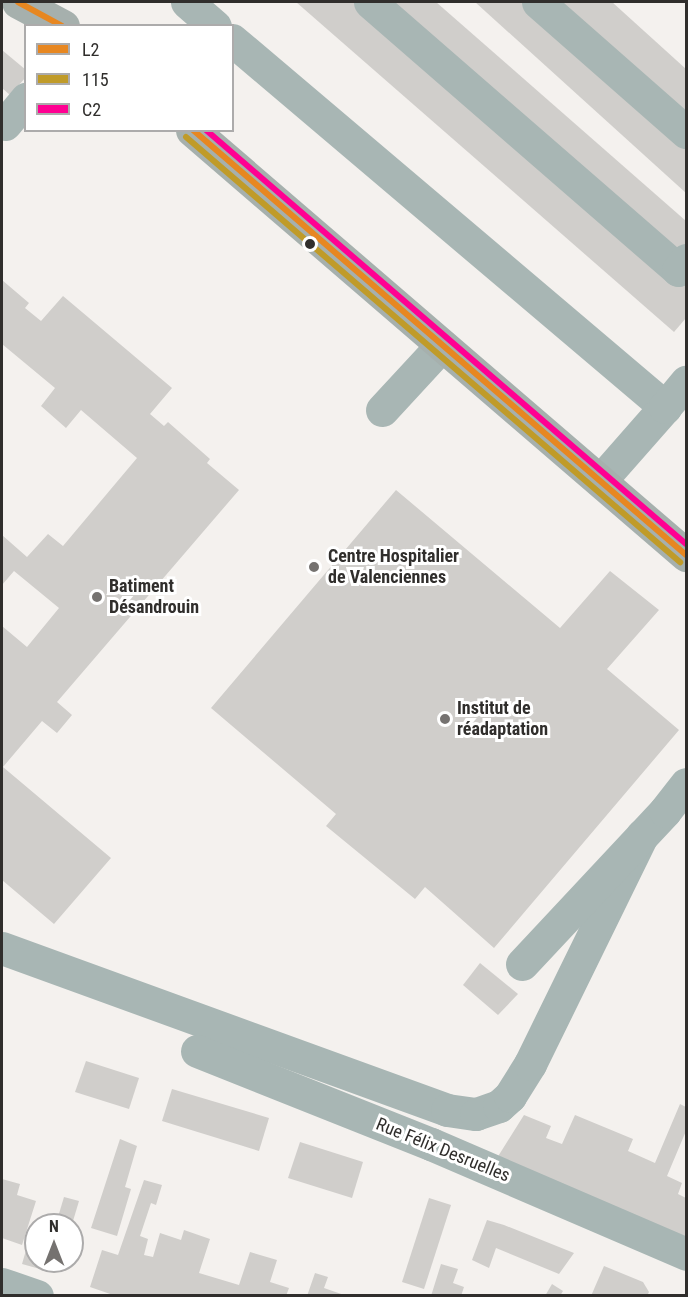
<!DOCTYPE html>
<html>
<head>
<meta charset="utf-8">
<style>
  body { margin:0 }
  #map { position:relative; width:688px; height:1297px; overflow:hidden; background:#f4f1ee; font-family:"Roboto Condensed",sans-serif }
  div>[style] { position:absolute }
  .building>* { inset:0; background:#d0cecb }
  .minor>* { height:33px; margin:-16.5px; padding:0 16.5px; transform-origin:16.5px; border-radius:16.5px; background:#a8b6b4 }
  .major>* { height:33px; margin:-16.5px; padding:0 16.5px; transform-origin:16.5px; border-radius:16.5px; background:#a6b0ad }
  .bus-1>* { height:6px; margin:-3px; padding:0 3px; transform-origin:3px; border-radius:3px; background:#e78721 }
  .bus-2>* { height:6px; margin:-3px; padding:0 3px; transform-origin:3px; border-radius:3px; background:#c09b29 }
  .bus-3>* { height:6px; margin:-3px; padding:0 3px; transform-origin:3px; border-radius:3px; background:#ff0092 }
  .dots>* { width:16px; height:16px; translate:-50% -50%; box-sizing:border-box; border:3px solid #fff; border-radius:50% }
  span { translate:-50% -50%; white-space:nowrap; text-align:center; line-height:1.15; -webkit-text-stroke:6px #fff; paint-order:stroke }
  .poi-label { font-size:18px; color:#302e2c; font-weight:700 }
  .left { translate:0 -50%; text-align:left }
  .street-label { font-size:18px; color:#302e2c }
  .frame { position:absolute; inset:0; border:3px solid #302e2c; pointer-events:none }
  .legend { position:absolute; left:24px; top:24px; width:210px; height:108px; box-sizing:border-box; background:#fff; border:2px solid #acabab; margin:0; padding:8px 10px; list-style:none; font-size:18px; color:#302e2c }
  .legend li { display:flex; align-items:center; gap:12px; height:30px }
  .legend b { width:30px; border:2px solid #acabab }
  .north { position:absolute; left:24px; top:1213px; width:60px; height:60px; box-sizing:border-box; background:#fff; border:2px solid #acabab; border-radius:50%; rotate:0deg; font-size:16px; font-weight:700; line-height:24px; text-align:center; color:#302e2c }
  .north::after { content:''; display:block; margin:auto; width:21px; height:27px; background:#757270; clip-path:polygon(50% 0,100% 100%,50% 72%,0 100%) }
</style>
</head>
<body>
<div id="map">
  <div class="building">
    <i style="clip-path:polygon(296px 2px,436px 2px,686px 221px,686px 318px,674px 332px)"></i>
    <i style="clip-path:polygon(475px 2px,612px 2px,686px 69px,686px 193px)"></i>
    <i style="clip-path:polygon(2px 50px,26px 70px,26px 77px,10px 95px,2px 88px)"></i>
    <i style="clip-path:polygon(2px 280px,29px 303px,25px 308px,41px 321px,63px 296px,172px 388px,150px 414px,164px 426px,168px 422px,210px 459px,207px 463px,239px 490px,57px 702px,72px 715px,57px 733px,42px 721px,3px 767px,111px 858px,54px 924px,2px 880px,2px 626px,27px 647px,59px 608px,14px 571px,2px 585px,2px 535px,27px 557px,48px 534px,63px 546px,137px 458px,81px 410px,66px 428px,41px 406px,55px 388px,2px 344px)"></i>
    <i style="clip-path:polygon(396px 490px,560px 628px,610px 571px,659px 610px,607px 669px,679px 730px,494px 948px,425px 887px,415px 899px,326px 826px,336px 814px,211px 708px)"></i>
    <i style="clip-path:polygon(480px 963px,518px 994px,498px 1015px,463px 985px)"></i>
    <i style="clip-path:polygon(86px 1061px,139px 1078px,129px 1109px,75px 1092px)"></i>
    <i style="clip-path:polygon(172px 1089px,269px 1118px,259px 1151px,162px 1121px)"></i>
    <i style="clip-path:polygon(680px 1104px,686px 1107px,686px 1131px,667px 1176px,682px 1183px,678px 1194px,686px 1198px,686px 1237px,497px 1158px,524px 1115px,551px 1126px,546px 1138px,562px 1144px,575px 1115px,633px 1139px,628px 1151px,655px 1163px)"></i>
    <i style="clip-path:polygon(120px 1139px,137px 1146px,125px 1187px,131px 1189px,117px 1236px,91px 1228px)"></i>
    <i style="clip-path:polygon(300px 1142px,363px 1162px,352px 1198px,288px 1178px)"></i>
    <i style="clip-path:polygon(2px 1179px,20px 1184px,17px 1195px,36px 1201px,22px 1245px,2px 1238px)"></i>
    <i style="clip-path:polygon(144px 1180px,162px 1185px,156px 1205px,151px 1203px,140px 1236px,148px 1239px,144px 1255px,153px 1257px,160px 1233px,181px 1240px,184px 1230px,210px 1239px,199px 1273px,239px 1285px,250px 1252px,277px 1260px,270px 1282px,289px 1288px,286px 1296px,116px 1296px,90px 1287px,102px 1250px,118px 1255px)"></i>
    <i style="clip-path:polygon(64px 1197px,79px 1201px,73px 1221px,58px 1217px)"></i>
    <i style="clip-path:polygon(429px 1198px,451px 1205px,424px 1289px,402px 1282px)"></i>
    <i style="clip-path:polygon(487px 1220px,504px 1225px,574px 1253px,559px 1274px,496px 1248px,489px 1268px,472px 1260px)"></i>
    <i style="clip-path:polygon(33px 1226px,36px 1227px,36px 1261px,42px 1261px,40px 1269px,22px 1264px)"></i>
    <i style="clip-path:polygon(441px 1264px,458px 1269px,453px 1283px,464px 1287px,461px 1296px,431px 1296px)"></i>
    <i style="clip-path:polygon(604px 1266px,643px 1282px,649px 1292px,647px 1296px,591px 1296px)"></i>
    <i style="clip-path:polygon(315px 1273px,328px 1277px,324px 1288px,347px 1296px,307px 1296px)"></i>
    <i style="clip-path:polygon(552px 1284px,563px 1291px,560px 1296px,545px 1296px)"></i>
  </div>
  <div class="minor">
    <i style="left:187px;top:2px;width:37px;rotate:41deg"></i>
    <i style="left:370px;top:2px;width:408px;rotate:41deg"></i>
    <i style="left:678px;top:270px;width:13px;rotate:-51deg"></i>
    <i style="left:538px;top:2px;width:197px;rotate:41.3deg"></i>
    <i style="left:232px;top:40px;width:568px;rotate:40.28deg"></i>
    <i style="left:665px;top:407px;width:98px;rotate:131.3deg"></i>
    <i style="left:5px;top:124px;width:33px;rotate:-50deg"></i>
    <i style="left:665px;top:407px;width:33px;rotate:-50deg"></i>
    <i style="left:382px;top:410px;width:88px;rotate:-47.3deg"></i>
    <i style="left:2px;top:948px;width:474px;rotate:20deg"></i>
    <i style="left:447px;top:1110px;width:29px;rotate:8deg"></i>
    <i style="left:476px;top:1114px;width:24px;rotate:-19deg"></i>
    <i style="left:499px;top:1106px;width:15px;rotate:-42deg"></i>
    <i style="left:510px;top:1096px;width:38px;rotate:-58deg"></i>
    <i style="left:530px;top:1064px;width:255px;rotate:-63.9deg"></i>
    <i style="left:522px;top:964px;width:209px;rotate:-46.9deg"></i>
    <i style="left:665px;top:811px;width:34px;rotate:-52deg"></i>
    <i style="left:197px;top:1051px;width:252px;rotate:21.7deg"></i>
    <i style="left:431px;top:1144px;width:278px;rotate:23.3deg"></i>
    <i style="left:2px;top:1284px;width:37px;rotate:19deg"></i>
  </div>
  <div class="major">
    <i style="left:18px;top:2px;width:51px;rotate:28.1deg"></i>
    <i style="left:192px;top:130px;width:652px;rotate:40.71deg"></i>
  </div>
  <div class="bus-1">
    <i style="left:18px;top:2px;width:50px;rotate:28.6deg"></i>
    <i style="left:193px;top:130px;width:651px;rotate:40.76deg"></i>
  </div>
  <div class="bus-2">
    <i style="left:186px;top:137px;width:652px;rotate:40.71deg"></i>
  </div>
  <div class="bus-3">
    <i style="left:206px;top:130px;width:634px;rotate:40.78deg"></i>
  </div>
  <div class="dots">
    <i style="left:310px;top:244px;background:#302e2c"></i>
    <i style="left:314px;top:567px;background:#757270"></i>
    <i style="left:97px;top:597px;background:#757270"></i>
    <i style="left:445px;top:719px;background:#757270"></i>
  </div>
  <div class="poi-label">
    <span class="left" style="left:328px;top:567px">Centre Hospitalier<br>de Valenciennes</span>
    <span class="left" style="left:109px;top:597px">Batiment<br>Désandrouin</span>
    <span class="left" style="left:457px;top:719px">Institut de<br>réadaptation</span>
  </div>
  <div class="street-label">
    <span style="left:443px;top:1150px;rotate:22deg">Rue Félix Desruelles</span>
  </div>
  <div class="frame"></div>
  <ul class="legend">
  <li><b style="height:8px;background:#e78721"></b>L2</li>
  <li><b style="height:8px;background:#c09b29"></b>115</li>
  <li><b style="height:8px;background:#ff0092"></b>C2</li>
  </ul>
  <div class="north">N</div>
</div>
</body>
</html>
